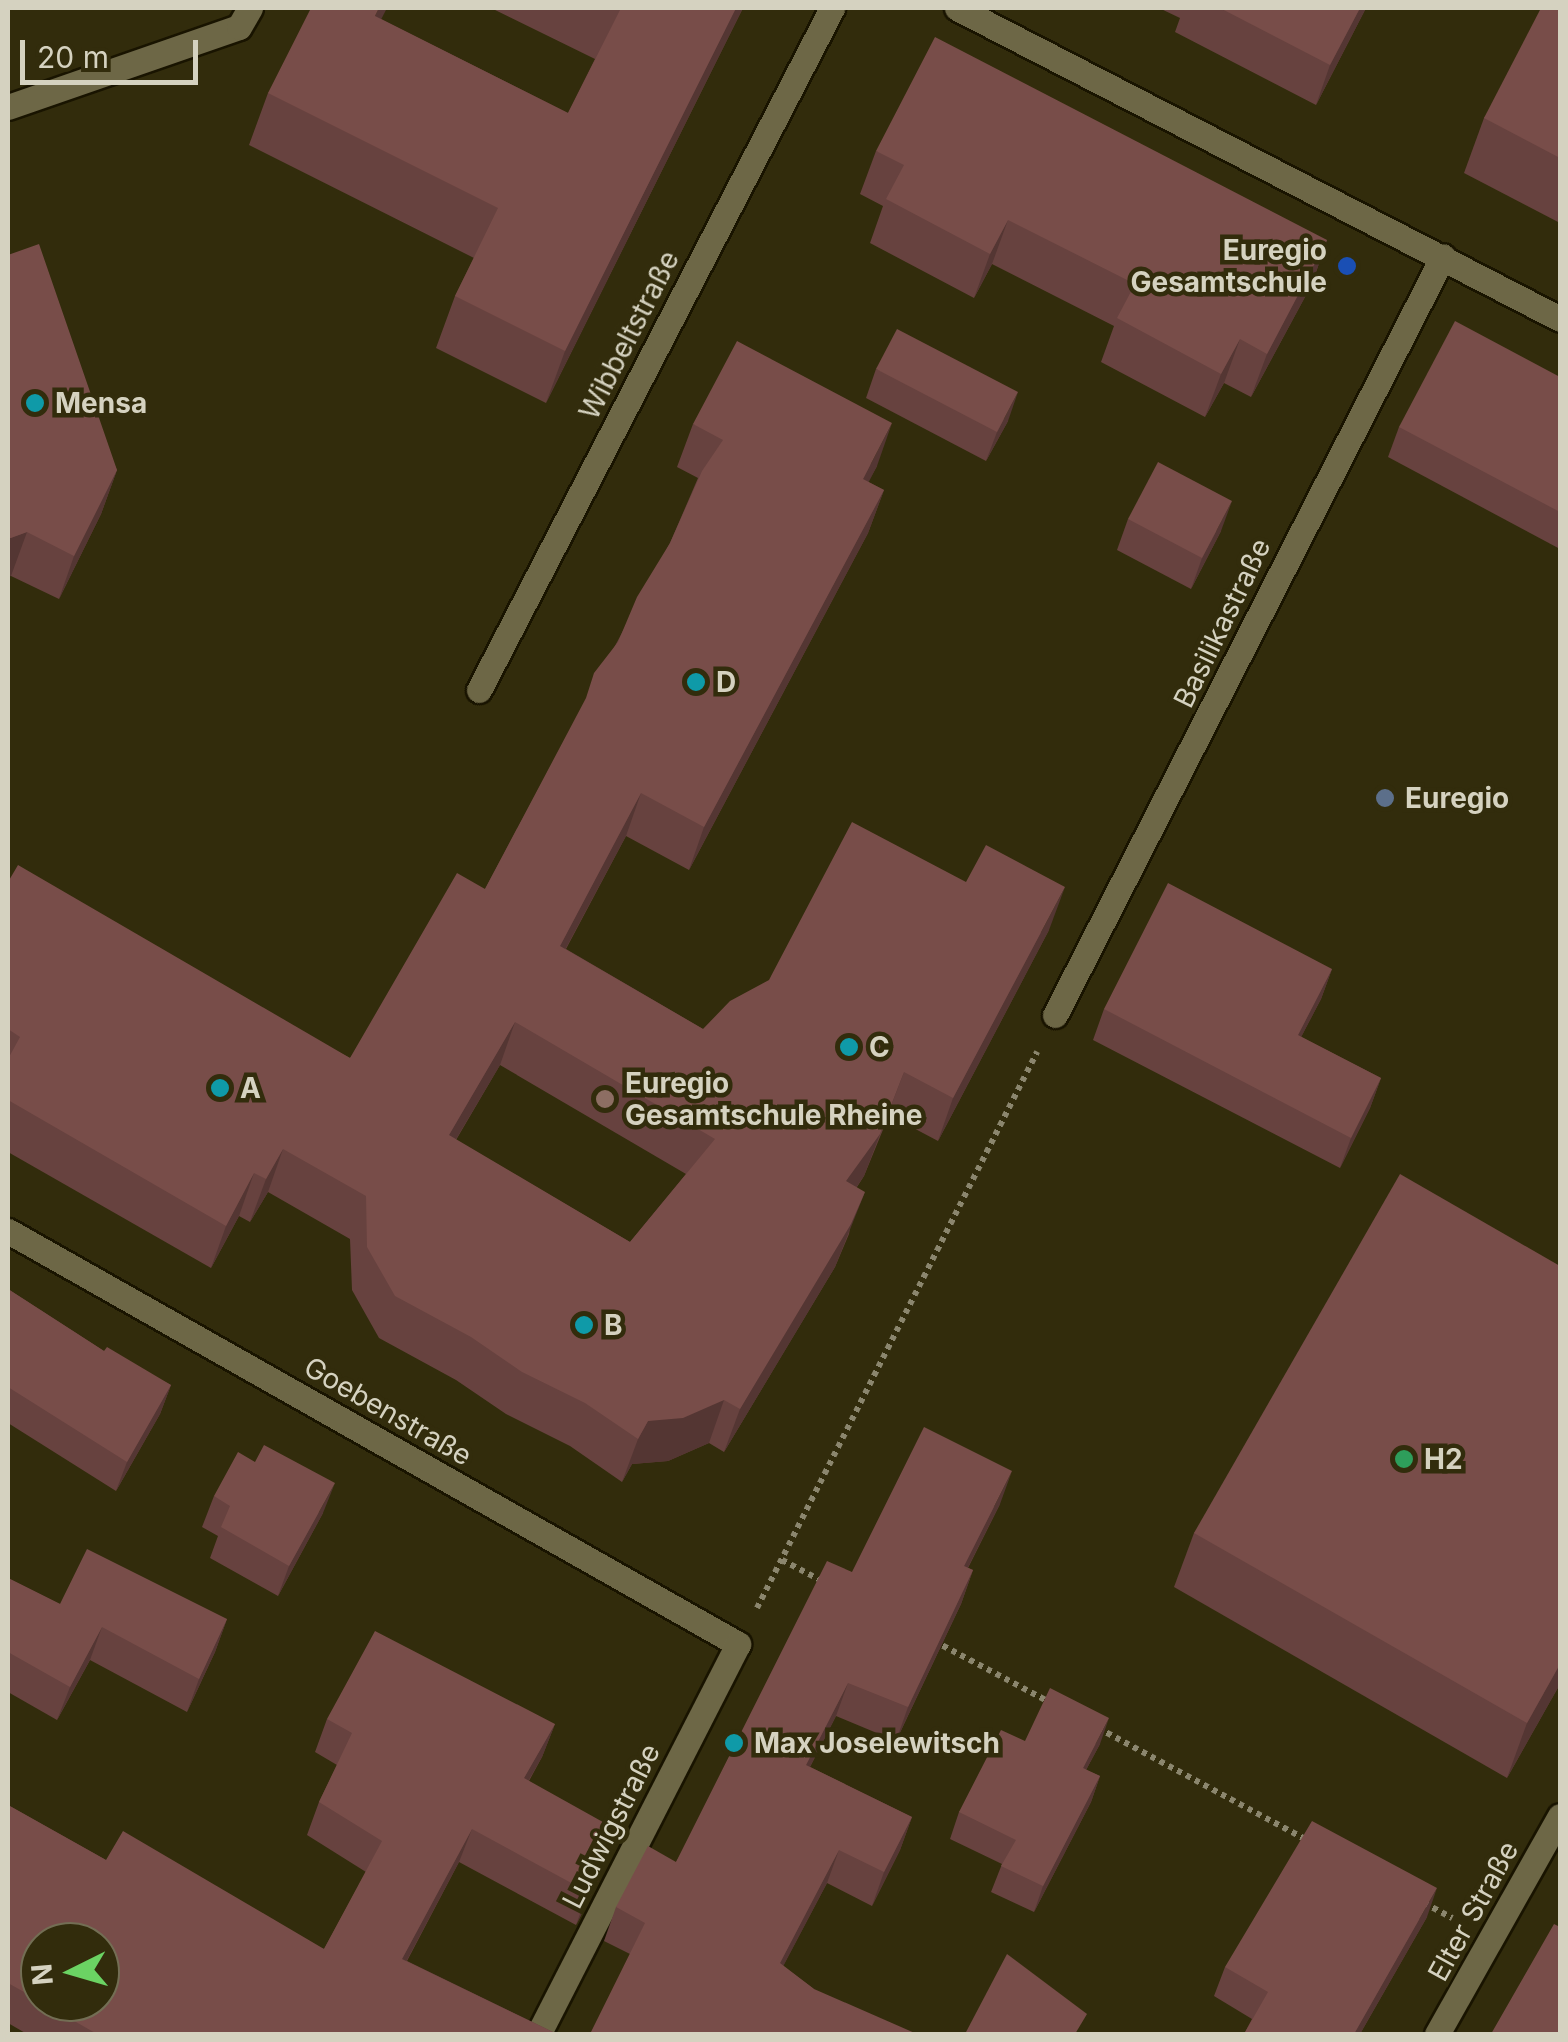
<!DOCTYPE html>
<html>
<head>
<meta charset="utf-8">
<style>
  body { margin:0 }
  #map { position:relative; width:1568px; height:2042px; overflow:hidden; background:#322c0c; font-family:Inter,sans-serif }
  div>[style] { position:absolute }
  .path>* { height:6px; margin-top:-3px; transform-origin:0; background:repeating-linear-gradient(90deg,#8b866e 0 5px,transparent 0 10px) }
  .roads { filter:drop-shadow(2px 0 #191400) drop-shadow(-2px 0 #191400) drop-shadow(0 2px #191400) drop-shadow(0 -2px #191400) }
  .minor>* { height:25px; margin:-12.5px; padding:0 12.5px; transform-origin:12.5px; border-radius:12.5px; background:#6d6746 }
  .wall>* { inset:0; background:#67423f }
  .shaded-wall>* { inset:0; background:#543633 }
  .building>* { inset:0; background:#784d49 }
  .dots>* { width:28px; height:28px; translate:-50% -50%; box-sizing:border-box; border:5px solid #322c0c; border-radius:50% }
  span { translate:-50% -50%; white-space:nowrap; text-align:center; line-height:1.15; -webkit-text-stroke:9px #322c0c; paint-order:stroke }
  .poi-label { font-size:28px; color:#d5d2c0; font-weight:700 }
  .right { translate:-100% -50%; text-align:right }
  .left { translate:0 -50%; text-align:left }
  .street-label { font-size:28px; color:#d5d2c0 }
  .frame { position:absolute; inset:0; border:10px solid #d5d2c0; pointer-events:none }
  .north { position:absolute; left:20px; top:1922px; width:100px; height:100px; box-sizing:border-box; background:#322c0c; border:2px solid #736e54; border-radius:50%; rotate:265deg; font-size:28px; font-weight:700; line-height:40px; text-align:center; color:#d5d2c0 }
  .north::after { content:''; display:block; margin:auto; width:35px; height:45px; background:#6bd363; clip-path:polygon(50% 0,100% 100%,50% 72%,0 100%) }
  .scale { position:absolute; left:20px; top:40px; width:178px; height:45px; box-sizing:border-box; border:5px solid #d5d2c0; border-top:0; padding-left:12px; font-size:30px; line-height:35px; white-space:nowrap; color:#d5d2c0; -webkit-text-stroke:8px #322c0c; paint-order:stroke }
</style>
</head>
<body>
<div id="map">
  <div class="path">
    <i style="left:782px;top:1560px;width:45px;rotate:27.7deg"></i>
    <i style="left:757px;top:1608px;width:623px;rotate:-63.27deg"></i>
    <i style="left:934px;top:1641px;width:132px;rotate:27.9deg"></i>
    <i style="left:1098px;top:1728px;width:237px;rotate:28.2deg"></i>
    <i style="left:1424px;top:1903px;width:32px;rotate:28deg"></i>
  </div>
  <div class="roads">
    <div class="minor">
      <i style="left:957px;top:8px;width:678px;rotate:27.28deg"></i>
      <i style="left:8px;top:107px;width:244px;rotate:-19.1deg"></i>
      <i style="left:239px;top:27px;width:22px;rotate:-60deg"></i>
      <i style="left:479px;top:690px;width:768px;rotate:-62.63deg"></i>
      <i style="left:1055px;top:1015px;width:852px;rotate:-62.92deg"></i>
      <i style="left:8px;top:1231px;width:839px;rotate:29.5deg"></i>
      <i style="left:738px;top:1644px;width:438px;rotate:117.1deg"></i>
      <i style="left:1437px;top:2034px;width:250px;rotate:-60.6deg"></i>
    </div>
  </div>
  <div class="wall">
    <i style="clip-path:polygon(491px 8px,743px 8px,546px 403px,436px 348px,455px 296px,474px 258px,249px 145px,268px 93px,381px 19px,568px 113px,595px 59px)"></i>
    <i style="clip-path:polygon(1159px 8px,1366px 8px,1316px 105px,1175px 32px,1180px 18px)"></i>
    <i style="clip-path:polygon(1560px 8px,1560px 223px,1464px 173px,1484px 118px)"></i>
    <i style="clip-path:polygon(876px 151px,1327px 240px,1312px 284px,1251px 397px,1224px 383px,1205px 417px,1101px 362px,1114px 326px,992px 264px,974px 298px,870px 243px,883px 206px,860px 194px)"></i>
    <i style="clip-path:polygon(8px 255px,117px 470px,101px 514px,59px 599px,11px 576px)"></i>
    <i style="clip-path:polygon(876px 369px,1008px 421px,986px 461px,866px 398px)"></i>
    <i style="clip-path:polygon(1560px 377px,1560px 549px,1388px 457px,1399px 427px)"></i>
    <i style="clip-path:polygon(evenodd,693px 424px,877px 466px,868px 482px,884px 490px,868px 533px,689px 870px,626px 836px,566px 949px,703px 1029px,1049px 930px,938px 1141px,889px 1115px,864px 1176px,857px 1187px,849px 1234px,835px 1267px,724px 1452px,709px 1443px,668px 1461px,632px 1464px,622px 1482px,570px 1446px,506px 1414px,456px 1380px,379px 1338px,352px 1290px,350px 1239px,268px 1192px,250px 1222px,239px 1216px,211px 1268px,8px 1152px,8px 882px,350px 1058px,485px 889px,670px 543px,698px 478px,677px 467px,693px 424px,500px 1065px,686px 1174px,630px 1242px,456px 1140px,500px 1065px)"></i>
    <i style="clip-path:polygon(1128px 519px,1221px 531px,1191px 589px,1117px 550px)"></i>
    <i style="clip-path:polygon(1332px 969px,1321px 999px,1301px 1037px,1381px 1078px,1370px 1108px,1340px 1168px,1093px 1040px,1104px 1009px)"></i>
    <i style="clip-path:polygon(1560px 1266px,1560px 1684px,1507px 1778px,1174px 1587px,1194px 1533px)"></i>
    <i style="clip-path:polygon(8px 1289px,104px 1351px,171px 1385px,160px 1414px,116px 1491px,8px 1423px)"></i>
    <i style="clip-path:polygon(214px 1496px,323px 1513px,278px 1596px,210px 1558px,218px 1536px,202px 1527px)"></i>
    <i style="clip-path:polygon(1000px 1504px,968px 1568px,973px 1570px,961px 1604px,896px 1741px,836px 1716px,810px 1767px,912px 1817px,900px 1850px,872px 1906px,827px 1883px,783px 1966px,814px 1989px,630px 1954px,604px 1941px,616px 1907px,676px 1862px,852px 1572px)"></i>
    <i style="clip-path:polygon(8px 1578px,60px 1604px,227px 1619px,215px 1652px,187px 1712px,90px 1660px,57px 1720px,8px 1692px)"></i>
    <i style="clip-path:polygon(327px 1719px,555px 1724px,542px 1757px,529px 1781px,607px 1864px,576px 1925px,459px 1862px,407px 1961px,557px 2034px,27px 2034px,8px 2023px,8px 1805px,106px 1860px,324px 1949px,366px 1872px,307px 1835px,319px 1802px,337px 1765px,315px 1752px)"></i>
    <i style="clip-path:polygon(1025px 1741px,1100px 1744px,1086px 1770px,1100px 1776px,1091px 1802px,1034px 1912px,991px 1892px,1002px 1864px,950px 1839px,959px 1812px)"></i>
    <i style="clip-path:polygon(1427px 1917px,1360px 2034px,1244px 2034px,1252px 2019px,1214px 1996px,1225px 1967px)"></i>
  </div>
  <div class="shaded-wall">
    <i style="clip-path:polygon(379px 8px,387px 8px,356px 68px,375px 16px)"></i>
    <i style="clip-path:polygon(736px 8px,743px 8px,546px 403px,565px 351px)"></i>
    <i style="clip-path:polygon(1360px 8px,1366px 8px,1316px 105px,1330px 65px)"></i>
    <i style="clip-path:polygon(1008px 220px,992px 264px,974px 298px,990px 254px)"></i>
    <i style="clip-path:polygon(1327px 240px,1312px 284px,1251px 397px,1267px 354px)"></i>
    <i style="clip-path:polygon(1240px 339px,1224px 383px,1205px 417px,1221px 374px)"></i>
    <i style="clip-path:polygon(1018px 392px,1008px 421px,986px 461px,997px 432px)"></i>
    <i style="clip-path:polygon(892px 423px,877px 466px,848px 522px,863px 479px)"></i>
    <i style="clip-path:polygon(117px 470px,101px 514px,59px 599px,74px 556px)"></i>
    <i style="clip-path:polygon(884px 490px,868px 533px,689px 870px,704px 827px)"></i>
    <i style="clip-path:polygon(1232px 501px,1221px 531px,1191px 589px,1202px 558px)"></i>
    <i style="clip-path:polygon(27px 532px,11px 576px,8px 577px,8px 539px)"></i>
    <i style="clip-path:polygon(641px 793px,626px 836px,544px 989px,560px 946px)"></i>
    <i style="clip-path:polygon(1065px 887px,1049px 930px,938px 1141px,953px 1098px)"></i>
    <i style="clip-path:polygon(1332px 969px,1321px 999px,1286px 1066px,1298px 1035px)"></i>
    <i style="clip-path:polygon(515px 1022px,500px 1065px,433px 1178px,449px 1135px)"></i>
    <i style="clip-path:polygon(904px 1072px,864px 1176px,831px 1224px,846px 1181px)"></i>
    <i style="clip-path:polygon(1381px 1078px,1370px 1108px,1340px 1168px,1351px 1138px)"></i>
    <i style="clip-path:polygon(283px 1149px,268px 1192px,250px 1222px,266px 1179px)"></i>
    <i style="clip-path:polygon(254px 1173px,239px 1216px,211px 1268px,226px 1226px)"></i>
    <i style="clip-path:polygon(865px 1192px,835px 1267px,724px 1452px,740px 1409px)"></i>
    <i style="clip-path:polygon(171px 1385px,160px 1414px,116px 1491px,127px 1462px)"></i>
    <i style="clip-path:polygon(724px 1400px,709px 1443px,668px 1461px,632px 1464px,622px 1482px,638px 1439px,648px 1421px)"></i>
    <i style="clip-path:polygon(1012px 1471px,1000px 1504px,952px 1599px,964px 1566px)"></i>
    <i style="clip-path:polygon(335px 1483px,323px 1513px,278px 1596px,289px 1566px)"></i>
    <i style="clip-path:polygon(973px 1570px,961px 1604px,896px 1741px,908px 1707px)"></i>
    <i style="clip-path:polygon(227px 1619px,215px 1652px,187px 1712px,199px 1679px)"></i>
    <i style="clip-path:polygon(102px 1627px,90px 1660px,57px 1720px,70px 1687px)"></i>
    <i style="clip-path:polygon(1560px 1664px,1560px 1684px,1507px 1778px,1527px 1723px)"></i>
    <i style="clip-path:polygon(848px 1683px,836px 1716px,794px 1798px,806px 1765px)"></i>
    <i style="clip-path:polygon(1109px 1718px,1100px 1744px,1073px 1794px,1083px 1768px)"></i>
    <i style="clip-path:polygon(555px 1724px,542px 1757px,511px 1811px,524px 1778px)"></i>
    <i style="clip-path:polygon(1100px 1776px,1091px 1802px,1034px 1912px,1043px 1886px)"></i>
    <i style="clip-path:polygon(912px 1817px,900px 1850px,872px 1906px,884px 1872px)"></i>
    <i style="clip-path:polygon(472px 1829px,459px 1862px,390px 1992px,402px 1959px)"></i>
    <i style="clip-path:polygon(619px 1831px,607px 1864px,576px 1925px,588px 1892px)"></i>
    <i style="clip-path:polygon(839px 1850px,827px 1883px,767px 1997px,780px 1963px)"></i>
    <i style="clip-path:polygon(1437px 1888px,1427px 1917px,1360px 2034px,1354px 2034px)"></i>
  </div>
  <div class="building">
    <i style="clip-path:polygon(311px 8px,379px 8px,375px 16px,568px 113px,620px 10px,614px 8px,736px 8px,565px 351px,455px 296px,498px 208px,268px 93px)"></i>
    <i style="clip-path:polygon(1220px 8px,1360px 8px,1330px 65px)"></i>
    <i style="clip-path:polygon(1541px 8px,1560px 8px,1560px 158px,1484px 118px)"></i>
    <i style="clip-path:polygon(935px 37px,1327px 240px,1267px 354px,1240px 339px,1221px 374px,1117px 318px,1135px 284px,1008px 220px,990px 254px,886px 199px,904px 165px,876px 151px)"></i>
    <i style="clip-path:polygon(39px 244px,117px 470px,74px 556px,27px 532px,8px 539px,8px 255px)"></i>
    <i style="clip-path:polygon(1455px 321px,1560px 377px,1560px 512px,1399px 427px)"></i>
    <i style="clip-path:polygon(897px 329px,1018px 392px,997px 432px,876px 369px)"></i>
    <i style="clip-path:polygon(evenodd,737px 341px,892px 423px,863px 479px,884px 490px,704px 827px,641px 793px,560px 946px,703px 1029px,730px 1001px,769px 980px,852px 822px,966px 882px,986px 845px,1065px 887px,953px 1098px,904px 1072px,880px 1134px,846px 1181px,865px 1192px,851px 1224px,740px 1409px,724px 1400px,683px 1418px,648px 1421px,638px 1439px,585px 1403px,522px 1372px,471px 1337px,395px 1296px,367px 1247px,366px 1196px,283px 1149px,266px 1179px,254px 1173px,226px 1226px,8px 1100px,8px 1059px,20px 1037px,8px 1029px,8px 882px,18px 865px,350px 1058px,457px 873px,485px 889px,586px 698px,594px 673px,618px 642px,637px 597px,670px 543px,702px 471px,723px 440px,693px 424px,737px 341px,515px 1022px,715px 1139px,630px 1242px,449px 1135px,515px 1022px)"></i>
    <i style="clip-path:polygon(1158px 462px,1232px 501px,1202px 558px,1128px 519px)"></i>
    <i style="clip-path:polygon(1168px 883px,1332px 969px,1298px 1035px,1381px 1078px,1351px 1138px,1104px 1009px)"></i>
    <i style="clip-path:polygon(1400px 1174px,1560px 1266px,1560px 1664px,1527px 1723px,1194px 1533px)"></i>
    <i style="clip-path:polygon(8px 1289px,104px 1351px,107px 1347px,171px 1385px,127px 1462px,8px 1387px)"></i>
    <i style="clip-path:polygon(924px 1427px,1012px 1471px,964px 1566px,973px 1570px,908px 1707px,848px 1683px,806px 1765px,912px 1817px,884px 1872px,839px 1850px,780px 1963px,814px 1989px,917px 2034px,590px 2034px,645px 1923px,616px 1907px,648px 1846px,676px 1862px,827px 1561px,852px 1572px)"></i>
    <i style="clip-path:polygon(264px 1445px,335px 1483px,289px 1566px,221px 1527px,230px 1506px,214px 1496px,238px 1452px,255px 1462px)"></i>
    <i style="clip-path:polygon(87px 1549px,227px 1619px,199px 1679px,102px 1627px,70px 1687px,8px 1652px,8px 1578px,60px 1604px)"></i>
    <i style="clip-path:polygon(375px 1631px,555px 1724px,524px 1778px,619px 1831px,588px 1892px,472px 1829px,402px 1959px,557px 2034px,97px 2034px,41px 2002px,100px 2002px,100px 1942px,40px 1942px,40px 2001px,8px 1983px,8px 1805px,106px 1860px,123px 1831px,324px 1949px,382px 1841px,319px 1802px,352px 1733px,327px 1719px)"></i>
    <i style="clip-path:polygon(1050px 1688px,1109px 1718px,1083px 1768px,1100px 1776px,1043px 1886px,1001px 1866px,1016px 1840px,959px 1812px,1001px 1730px,1025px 1741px)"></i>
    <i style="clip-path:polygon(1312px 1821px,1437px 1888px,1354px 2034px,1244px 2034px,1268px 1992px,1225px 1967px)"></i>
    <i style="clip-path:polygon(1560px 1922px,1560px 2034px,1491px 2034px,1554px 1924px,1558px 1926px)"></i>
    <i style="clip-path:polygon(1007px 1954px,1087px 2014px,1075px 2034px,965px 2034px)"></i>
  </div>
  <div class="dots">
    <i style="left:1347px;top:266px;background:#1a4fb4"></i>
    <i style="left:35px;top:403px;background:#0f9aa8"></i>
    <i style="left:696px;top:682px;background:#0f9aa8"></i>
    <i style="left:1385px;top:798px;background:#5c6f8a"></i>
    <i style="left:849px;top:1047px;background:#0f9aa8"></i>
    <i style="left:220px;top:1088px;background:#0f9aa8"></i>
    <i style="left:605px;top:1099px;background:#8d6e63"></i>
    <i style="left:584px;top:1325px;background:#0f9aa8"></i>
    <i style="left:1404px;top:1459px;background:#2e9e5b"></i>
    <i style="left:734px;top:1743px;background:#0f9aa8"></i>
  </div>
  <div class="poi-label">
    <span class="right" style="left:1327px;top:266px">Euregio<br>Gesamtschule</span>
    <span class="left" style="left:55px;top:403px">Mensa</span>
    <span class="left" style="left:716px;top:682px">D</span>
    <span class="left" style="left:1405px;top:798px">Euregio</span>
    <span class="left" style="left:869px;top:1047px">C</span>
    <span class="left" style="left:625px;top:1099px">Euregio<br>Gesamtschule Rheine</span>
    <span class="left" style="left:240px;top:1088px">A</span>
    <span class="left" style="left:604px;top:1325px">B</span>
    <span class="left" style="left:1424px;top:1459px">H2</span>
    <span class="left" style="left:754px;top:1743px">Max Joselewitsch</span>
  </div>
  <div class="street-label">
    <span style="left:629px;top:335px;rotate:-63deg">Wibbeltstraße</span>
    <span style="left:1222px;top:623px;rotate:-64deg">Basilikastraße</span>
    <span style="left:388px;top:1411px;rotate:30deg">Goebenstraße</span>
    <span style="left:611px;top:1826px;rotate:-63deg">Ludwigstraße</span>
    <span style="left:1473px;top:1911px;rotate:-61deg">Elter Straße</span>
  </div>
  <div class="frame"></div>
  <div class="north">N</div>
  <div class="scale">20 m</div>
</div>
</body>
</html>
